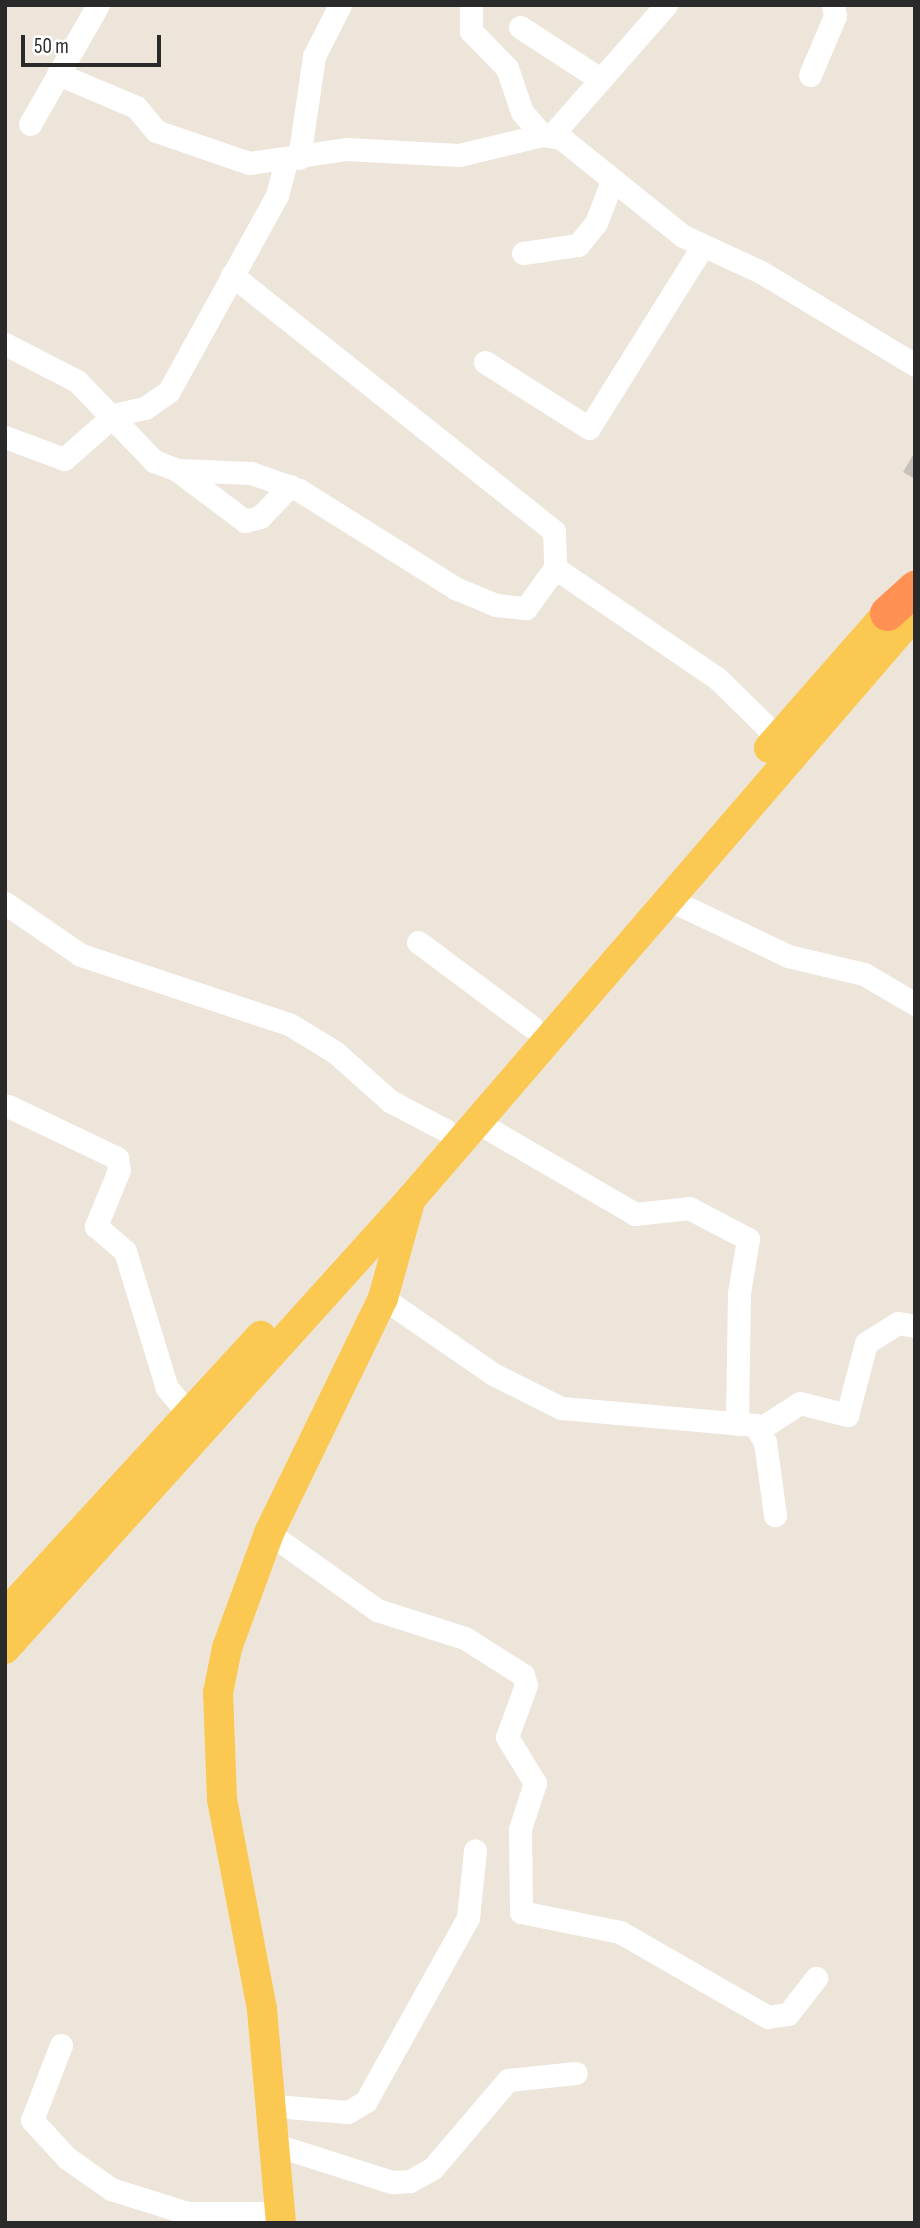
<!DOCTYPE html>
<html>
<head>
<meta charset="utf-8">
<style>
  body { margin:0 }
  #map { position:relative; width:920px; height:2228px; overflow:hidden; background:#ede4da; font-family:"Sofia Sans Condensed",sans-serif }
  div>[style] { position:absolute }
  .building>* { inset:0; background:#c8c1ba }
  .minor>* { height:23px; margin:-11.5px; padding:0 11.5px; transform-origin:11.5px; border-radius:11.5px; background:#fff }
  .major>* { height:30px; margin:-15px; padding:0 15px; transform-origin:15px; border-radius:15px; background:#fbc851 }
  .highway>* { height:35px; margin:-17.5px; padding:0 17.5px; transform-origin:17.5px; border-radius:17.5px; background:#ff9253 }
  span { translate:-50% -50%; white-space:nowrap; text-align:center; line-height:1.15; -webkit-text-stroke:5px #fff; paint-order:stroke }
  .frame { position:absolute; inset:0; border:7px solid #2a2a2a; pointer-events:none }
  .scale { position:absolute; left:21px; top:35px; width:140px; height:32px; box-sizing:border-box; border:4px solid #2a2a2a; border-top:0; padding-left:9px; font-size:21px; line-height:24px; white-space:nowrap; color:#2a2a2a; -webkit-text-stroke:5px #fff; paint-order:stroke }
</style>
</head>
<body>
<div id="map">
  <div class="building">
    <i style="clip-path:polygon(915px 452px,915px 479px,903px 472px)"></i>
  </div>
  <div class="minor">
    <i style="left:471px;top:5px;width:26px;rotate:90deg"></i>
    <i style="left:471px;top:31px;width:52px;rotate:45.8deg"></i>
    <i style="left:507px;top:68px;width:46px;rotate:71.2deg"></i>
    <i style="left:522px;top:112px;width:30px;rotate:49deg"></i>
    <i style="left:520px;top:27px;width:95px;rotate:33deg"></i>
    <i style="left:58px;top:74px;width:85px;rotate:22.9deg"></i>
    <i style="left:136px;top:107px;width:31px;rotate:50deg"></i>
    <i style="left:156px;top:131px;width:98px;rotate:19deg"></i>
    <i style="left:249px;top:163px;width:98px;rotate:-8.2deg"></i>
    <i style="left:346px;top:149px;width:113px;rotate:3deg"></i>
    <i style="left:459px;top:155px;width:85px;rotate:-13.5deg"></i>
    <i style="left:542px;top:135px;width:19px;rotate:9deg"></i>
    <i style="left:561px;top:138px;width:156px;rotate:38.8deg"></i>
    <i style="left:683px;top:236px;width:86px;rotate:24.8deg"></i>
    <i style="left:761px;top:272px;width:180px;rotate:31.1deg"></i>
    <i style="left:810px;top:75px;width:64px;rotate:-67deg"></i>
    <i style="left:835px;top:16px;width:11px;rotate:-100deg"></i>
    <i style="left:30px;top:124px;width:137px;rotate:-60.3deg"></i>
    <i style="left:551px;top:136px;width:174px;rotate:-48.7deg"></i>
    <i style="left:299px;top:158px;width:103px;rotate:-81.6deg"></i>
    <i style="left:314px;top:56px;width:57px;rotate:-63deg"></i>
    <i style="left:523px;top:253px;width:56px;rotate:-8.3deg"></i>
    <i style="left:578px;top:245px;width:28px;rotate:-51deg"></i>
    <i style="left:596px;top:223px;width:45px;rotate:-69.1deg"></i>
    <i style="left:232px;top:275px;width:411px;rotate:38.5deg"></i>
    <i style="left:554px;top:531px;width:37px;rotate:88deg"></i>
    <i style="left:555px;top:568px;width:196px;rotate:34.2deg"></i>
    <i style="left:717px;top:678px;width:86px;rotate:44.5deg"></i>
    <i style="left:5px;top:344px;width:81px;rotate:27.2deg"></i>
    <i style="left:77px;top:381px;width:111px;rotate:46.1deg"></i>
    <i style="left:154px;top:461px;width:25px;rotate:21deg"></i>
    <i style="left:177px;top:470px;width:74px;rotate:2.3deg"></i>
    <i style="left:251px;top:473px;width:51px;rotate:19.5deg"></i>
    <i style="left:299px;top:490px;width:184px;rotate:32.1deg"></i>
    <i style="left:455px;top:588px;width:44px;rotate:22.5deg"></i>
    <i style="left:496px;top:605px;width:30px;rotate:6deg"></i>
    <i style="left:526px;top:608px;width:49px;rotate:-54.1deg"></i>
    <i style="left:485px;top:362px;width:123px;rotate:32.4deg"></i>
    <i style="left:589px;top:428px;width:213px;rotate:-58deg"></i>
    <i style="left:5px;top:437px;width:63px;rotate:20.4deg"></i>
    <i style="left:64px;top:459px;width:67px;rotate:-41.3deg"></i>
    <i style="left:114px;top:415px;width:32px;rotate:-13deg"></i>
    <i style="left:145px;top:408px;width:29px;rotate:-35deg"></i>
    <i style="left:169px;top:391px;width:224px;rotate:-61.1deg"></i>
    <i style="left:277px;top:195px;width:35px;rotate:-75deg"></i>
    <i style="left:177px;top:470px;width:85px;rotate:36.9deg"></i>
    <i style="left:245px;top:521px;width:16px;rotate:-15deg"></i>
    <i style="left:260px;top:517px;width:43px;rotate:-45.9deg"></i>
    <i style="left:666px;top:898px;width:135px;rotate:25.4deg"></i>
    <i style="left:788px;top:956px;width:78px;rotate:13.3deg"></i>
    <i style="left:864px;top:974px;width:59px;rotate:30.5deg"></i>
    <i style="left:5px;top:903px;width:92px;rotate:34.4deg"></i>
    <i style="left:81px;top:955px;width:219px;rotate:18.4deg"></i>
    <i style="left:289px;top:1024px;width:54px;rotate:31.3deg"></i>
    <i style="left:335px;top:1052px;width:74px;rotate:41.7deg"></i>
    <i style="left:390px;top:1101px;width:62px;rotate:27.8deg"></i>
    <i style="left:418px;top:942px;width:142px;rotate:36.7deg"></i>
    <i style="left:8px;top:1106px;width:121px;rotate:25.5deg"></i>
    <i style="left:117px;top:1158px;width:12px;rotate:81deg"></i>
    <i style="left:119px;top:1170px;width:61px;rotate:112.3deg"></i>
    <i style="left:96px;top:1226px;width:38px;rotate:41deg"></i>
    <i style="left:125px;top:1251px;width:143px;rotate:73deg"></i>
    <i style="left:167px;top:1388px;width:48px;rotate:50deg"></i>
    <i style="left:477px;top:1122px;width:183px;rotate:30.2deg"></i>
    <i style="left:635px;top:1214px;width:54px;rotate:-6.3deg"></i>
    <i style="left:689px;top:1208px;width:67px;rotate:27.7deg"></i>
    <i style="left:748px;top:1239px;width:55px;rotate:99.5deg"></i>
    <i style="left:739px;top:1293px;width:131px;rotate:90.9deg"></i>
    <i style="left:383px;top:1298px;width:134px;rotate:34.6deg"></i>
    <i style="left:493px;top:1374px;width:76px;rotate:26.6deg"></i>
    <i style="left:561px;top:1408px;width:195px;rotate:5deg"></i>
    <i style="left:755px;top:1425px;width:20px;rotate:60deg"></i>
    <i style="left:765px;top:1442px;width:74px;rotate:82.2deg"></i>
    <i style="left:761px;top:1428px;width:46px;rotate:-32.7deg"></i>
    <i style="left:800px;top:1403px;width:49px;rotate:14.3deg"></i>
    <i style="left:847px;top:1415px;width:74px;rotate:-75.2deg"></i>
    <i style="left:866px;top:1343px;width:38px;rotate:-32deg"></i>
    <i style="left:898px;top:1323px;width:17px;rotate:10deg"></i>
    <i style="left:269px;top:1533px;width:133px;rotate:35.5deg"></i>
    <i style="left:377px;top:1610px;width:92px;rotate:17.7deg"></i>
    <i style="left:465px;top:1638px;width:69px;rotate:32.5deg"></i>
    <i style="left:523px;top:1675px;width:10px;rotate:73deg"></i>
    <i style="left:526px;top:1685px;width:55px;rotate:110.1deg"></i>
    <i style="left:507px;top:1737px;width:54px;rotate:58.7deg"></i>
    <i style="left:535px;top:1783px;width:48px;rotate:108.1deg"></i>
    <i style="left:520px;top:1829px;width:83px;rotate:89.3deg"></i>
    <i style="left:521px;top:1912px;width:101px;rotate:11.4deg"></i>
    <i style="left:620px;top:1932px;width:171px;rotate:29.9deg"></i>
    <i style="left:768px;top:2017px;width:20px;rotate:-9deg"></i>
    <i style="left:788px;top:2014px;width:46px;rotate:-52.1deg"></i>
    <i style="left:61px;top:2045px;width:80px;rotate:111.1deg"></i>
    <i style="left:32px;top:2120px;width:52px;rotate:47.4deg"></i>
    <i style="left:67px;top:2158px;width:54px;rotate:35.2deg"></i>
    <i style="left:111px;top:2189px;width:80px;rotate:17.5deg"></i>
    <i style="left:187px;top:2213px;width:94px"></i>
    <i style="left:275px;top:2106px;width:73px;rotate:4.7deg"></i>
    <i style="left:348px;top:2112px;width:21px;rotate:-31deg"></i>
    <i style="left:366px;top:2101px;width:210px;rotate:-60.9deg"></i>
    <i style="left:468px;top:1918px;width:68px;rotate:-84.1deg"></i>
    <i style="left:279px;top:2146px;width:119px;rotate:17.7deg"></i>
    <i style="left:392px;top:2182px;width:18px;rotate:-3deg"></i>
    <i style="left:410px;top:2181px;width:26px;rotate:-29deg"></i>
    <i style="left:433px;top:2168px;width:116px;rotate:-49.6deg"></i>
    <i style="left:508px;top:2080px;width:68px;rotate:-5.9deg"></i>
  </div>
  <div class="major">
    <i style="left:769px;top:748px;width:179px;rotate:-48.8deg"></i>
    <i style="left:5px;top:1614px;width:378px;rotate:-47.4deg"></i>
    <i style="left:5px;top:1649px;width:605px;rotate:-47.95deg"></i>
    <i style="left:410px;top:1200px;width:774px;rotate:-49.25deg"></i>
    <i style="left:281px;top:2223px;width:215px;rotate:-95.1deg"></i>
    <i style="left:262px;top:2009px;width:213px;rotate:-100.8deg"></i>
    <i style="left:222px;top:1800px;width:107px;rotate:-92.1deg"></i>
    <i style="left:218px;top:1693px;width:46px;rotate:-78.7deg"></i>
    <i style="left:227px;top:1648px;width:122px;rotate:-69.9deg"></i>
    <i style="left:269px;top:1533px;width:261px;rotate:-64.1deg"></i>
    <i style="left:383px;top:1298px;width:97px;rotate:-74.4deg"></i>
  </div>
  <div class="highway">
    <i style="left:887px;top:613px;width:38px;rotate:-42deg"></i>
  </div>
  <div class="frame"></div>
  <div class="scale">50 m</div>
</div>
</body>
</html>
